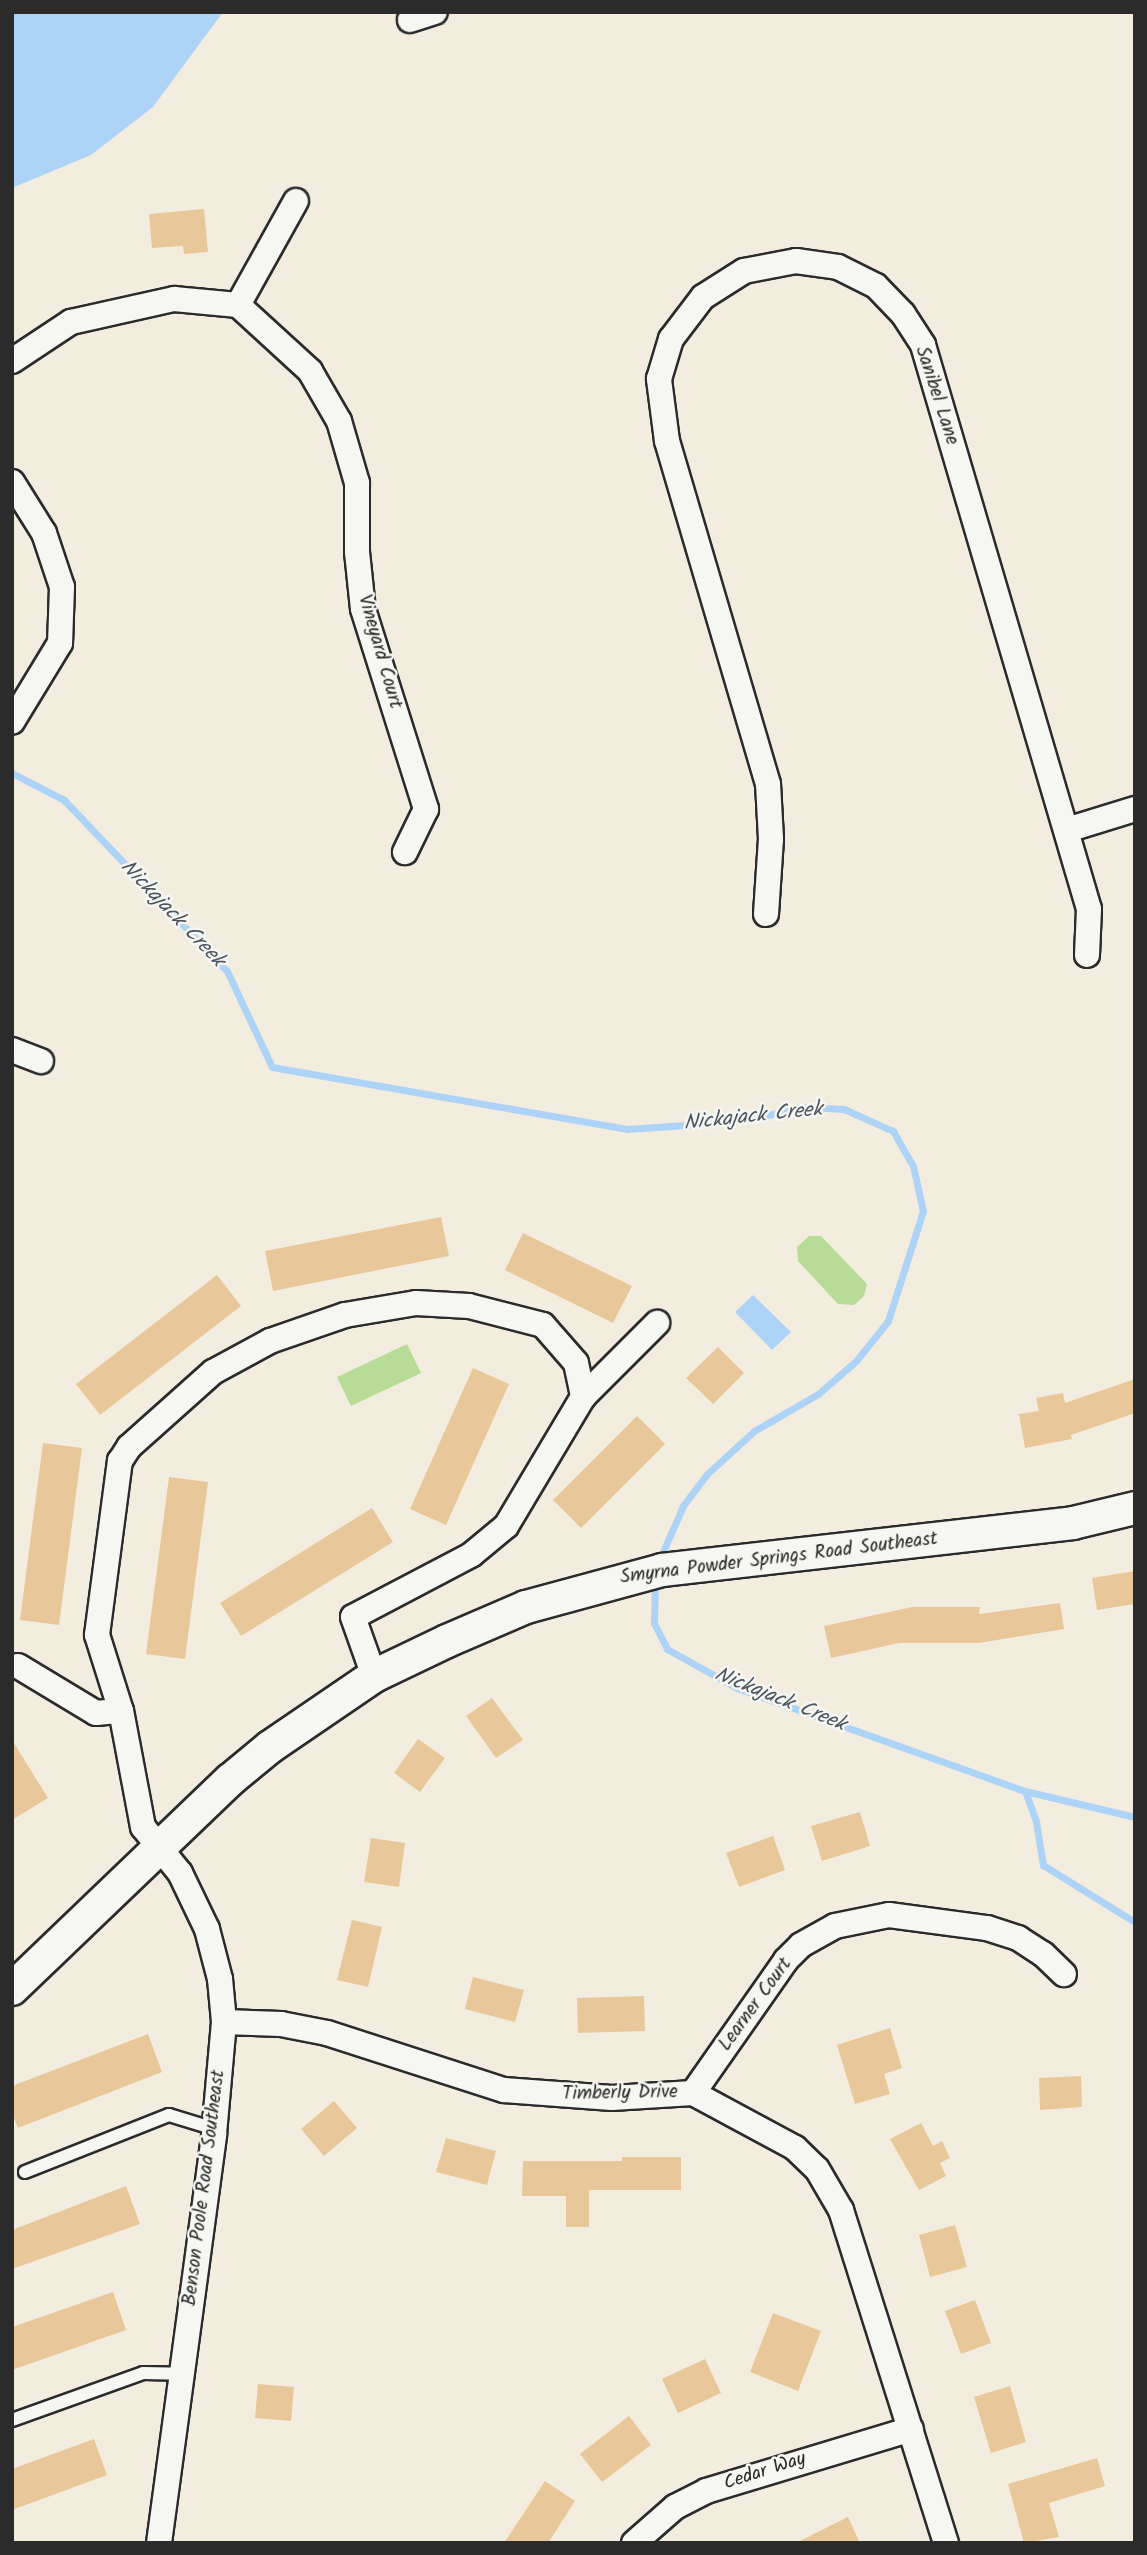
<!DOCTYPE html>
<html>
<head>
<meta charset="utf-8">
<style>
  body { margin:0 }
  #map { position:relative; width:1147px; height:2555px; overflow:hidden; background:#f3ede0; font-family:Kalam,sans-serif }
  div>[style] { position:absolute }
  .green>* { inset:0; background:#b6dc97 }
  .water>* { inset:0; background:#add4f7 }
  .stream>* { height:7px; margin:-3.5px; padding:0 3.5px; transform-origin:3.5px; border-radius:3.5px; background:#add4f7 }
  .building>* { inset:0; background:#e8c89a }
  .roads { filter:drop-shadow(2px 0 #2b2b2b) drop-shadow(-2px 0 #2b2b2b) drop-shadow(0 2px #2b2b2b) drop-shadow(0 -2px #2b2b2b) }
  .service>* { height:12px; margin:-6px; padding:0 6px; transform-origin:6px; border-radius:6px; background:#f6f6f2 }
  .minor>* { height:24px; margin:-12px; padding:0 12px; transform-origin:12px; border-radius:12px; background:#f6f6f2 }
  .tertiary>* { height:32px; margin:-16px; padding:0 16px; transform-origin:16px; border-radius:16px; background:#f6f6f2 }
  span { translate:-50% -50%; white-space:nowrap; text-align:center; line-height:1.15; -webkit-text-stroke:5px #f6f6f2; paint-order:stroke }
  .street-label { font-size:19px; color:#2b2b2b }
  .water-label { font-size:21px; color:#4c555e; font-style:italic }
  .frame { position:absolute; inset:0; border:14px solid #2b2b2b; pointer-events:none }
</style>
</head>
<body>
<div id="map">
  <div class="green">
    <i style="clip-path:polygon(809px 1236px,821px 1236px,867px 1284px,864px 1296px,854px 1305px,838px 1304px,798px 1261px,797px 1247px)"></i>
    <i style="clip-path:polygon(407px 1344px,421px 1373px,351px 1406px,337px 1377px)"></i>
  </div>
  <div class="water">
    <i style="clip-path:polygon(12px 12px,223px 12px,153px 107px,91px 155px,12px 188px)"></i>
    <i style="clip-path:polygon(753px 1295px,791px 1332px,772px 1350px,735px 1312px)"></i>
  </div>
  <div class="stream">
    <i style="left:12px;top:773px;width:59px;rotate:27.4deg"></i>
    <i style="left:64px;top:800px;width:236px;rotate:46.4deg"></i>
    <i style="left:227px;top:971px;width:106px;rotate:64.9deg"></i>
    <i style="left:272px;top:1067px;width:360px;rotate:9.9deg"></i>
    <i style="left:627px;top:1129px;width:105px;rotate:-3.8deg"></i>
    <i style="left:732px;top:1122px;width:76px;rotate:-11.3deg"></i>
    <i style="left:807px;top:1107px;width:37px;rotate:3deg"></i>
    <i style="left:844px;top:1109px;width:54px;rotate:24.2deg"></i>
    <i style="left:893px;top:1131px;width:40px;rotate:60.3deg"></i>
    <i style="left:913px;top:1166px;width:46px;rotate:77.5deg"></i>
    <i style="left:923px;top:1211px;width:115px;rotate:107.7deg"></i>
    <i style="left:888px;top:1321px;width:51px;rotate:128.7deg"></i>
    <i style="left:856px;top:1361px;width:50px;rotate:139deg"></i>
    <i style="left:818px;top:1394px;width:74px;rotate:150deg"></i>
    <i style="left:754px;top:1431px;width:64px;rotate:137.5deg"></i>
    <i style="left:707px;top:1474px;width:40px;rotate:127deg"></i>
    <i style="left:683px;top:1506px;width:62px;rotate:113.7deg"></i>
    <i style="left:655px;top:1581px;width:42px;rotate:91.4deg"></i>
    <i style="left:654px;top:1623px;width:29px;rotate:63deg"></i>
    <i style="left:667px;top:1649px;width:80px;rotate:29.1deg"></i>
    <i style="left:737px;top:1688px;width:306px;rotate:19.7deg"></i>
    <i style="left:1025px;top:1791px;width:113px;rotate:13.3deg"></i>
    <i style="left:1025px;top:1791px;width:33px;rotate:70deg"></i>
    <i style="left:1036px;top:1822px;width:44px;rotate:80.8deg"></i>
    <i style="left:1043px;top:1865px;width:108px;rotate:31.8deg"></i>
  </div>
  <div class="building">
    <i style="clip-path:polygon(204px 209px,208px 252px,184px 254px,183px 246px,152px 248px,149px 214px)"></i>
    <i style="clip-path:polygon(441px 1217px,449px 1256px,273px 1291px,265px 1251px)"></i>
    <i style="clip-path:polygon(523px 1233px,632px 1286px,613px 1323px,505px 1270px)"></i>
    <i style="clip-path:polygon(217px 1275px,241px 1306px,100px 1415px,76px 1384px)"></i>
    <i style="clip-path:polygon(718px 1347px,744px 1373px,713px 1404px,686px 1378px)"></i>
    <i style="clip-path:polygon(473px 1368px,509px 1384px,446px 1525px,410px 1509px)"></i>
    <i style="clip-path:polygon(1135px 1379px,1135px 1413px,1071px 1435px,1072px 1439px,1025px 1448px,1019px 1414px,1039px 1411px,1036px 1398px,1063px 1393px,1065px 1403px)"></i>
    <i style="clip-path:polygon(637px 1416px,665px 1444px,581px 1528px,553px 1500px)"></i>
    <i style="clip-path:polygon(43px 1443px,82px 1448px,59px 1625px,20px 1620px)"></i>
    <i style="clip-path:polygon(169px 1477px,208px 1482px,185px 1659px,146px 1654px)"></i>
    <i style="clip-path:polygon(372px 1508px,393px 1542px,241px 1636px,220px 1603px)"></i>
    <i style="clip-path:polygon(1135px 1571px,1135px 1604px,1097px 1610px,1092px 1578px)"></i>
    <i style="clip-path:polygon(1060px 1603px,1064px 1629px,979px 1643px,899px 1643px,831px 1658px,824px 1626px,912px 1607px,980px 1607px,979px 1614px)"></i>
    <i style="clip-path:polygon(492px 1698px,523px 1740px,496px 1758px,466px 1716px)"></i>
    <i style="clip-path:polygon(418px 1739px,445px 1758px,420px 1792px,394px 1773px)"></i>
    <i style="clip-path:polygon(12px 1740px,48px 1798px,12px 1820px)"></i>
    <i style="clip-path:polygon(860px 1812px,870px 1846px,822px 1861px,811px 1826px)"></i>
    <i style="clip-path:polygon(773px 1836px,785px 1870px,739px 1887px,726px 1853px)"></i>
    <i style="clip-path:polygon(371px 1838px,405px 1843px,399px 1887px,364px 1882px)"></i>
    <i style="clip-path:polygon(352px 1920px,382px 1927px,368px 1987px,337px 1980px)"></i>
    <i style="clip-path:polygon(473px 1977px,524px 1990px,515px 2022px,465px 2009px)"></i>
    <i style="clip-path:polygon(644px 1996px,645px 2031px,578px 2033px,577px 1998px)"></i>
    <i style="clip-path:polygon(890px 2028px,902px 2068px,884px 2074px,890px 2094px,855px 2104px,837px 2045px)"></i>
    <i style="clip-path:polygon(148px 2034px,162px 2072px,18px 2128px,12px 2113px,12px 2086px)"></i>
    <i style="clip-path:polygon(1081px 2076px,1082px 2107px,1040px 2110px,1039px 2078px)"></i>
    <i style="clip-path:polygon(334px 2101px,357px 2128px,324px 2156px,301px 2129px)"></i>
    <i style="clip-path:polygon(921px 2123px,933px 2146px,942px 2141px,950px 2158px,940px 2163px,946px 2176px,919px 2190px,890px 2139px)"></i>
    <i style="clip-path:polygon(446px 2138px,496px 2151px,487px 2185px,436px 2172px)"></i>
    <i style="clip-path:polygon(622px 2157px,681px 2157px,681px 2190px,589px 2190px,589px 2227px,566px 2227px,566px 2196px,522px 2196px,523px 2161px,622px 2161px)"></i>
    <i style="clip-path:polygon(126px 2186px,140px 2224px,12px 2269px,12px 2230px)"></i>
    <i style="clip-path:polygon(955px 2225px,967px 2267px,930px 2277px,919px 2235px)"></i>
    <i style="clip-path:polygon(113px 2292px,126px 2330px,12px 2370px,12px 2327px)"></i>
    <i style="clip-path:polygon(975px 2300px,991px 2343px,961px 2354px,945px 2311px)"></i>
    <i style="clip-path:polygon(773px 2313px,821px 2331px,798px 2391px,750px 2372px)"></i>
    <i style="clip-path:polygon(705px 2359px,721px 2393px,678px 2413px,662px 2379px)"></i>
    <i style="clip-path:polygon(258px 2384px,294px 2387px,291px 2421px,255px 2418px)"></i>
    <i style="clip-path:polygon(1010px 2386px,1026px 2442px,991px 2453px,974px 2397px)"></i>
    <i style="clip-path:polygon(629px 2416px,651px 2445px,602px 2482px,580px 2454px)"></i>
    <i style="clip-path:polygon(94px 2439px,107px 2475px,12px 2510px,12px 2469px)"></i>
    <i style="clip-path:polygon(1097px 2458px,1105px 2486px,1049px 2503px,1059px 2537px,1024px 2543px,1008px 2484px)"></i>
    <i style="clip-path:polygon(545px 2481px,575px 2501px,548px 2543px,504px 2543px)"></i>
    <i style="clip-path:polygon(848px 2517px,860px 2543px,796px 2543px)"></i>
  </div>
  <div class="roads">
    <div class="service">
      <i style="left:25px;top:2172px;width:155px;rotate:-21.6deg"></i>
      <i style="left:169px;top:2115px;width:48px;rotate:16.9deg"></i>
      <i style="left:12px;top:2420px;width:139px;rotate:-19.7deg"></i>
      <i style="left:143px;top:2373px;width:39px;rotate:1deg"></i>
    </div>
    <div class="minor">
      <i style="left:410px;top:20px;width:26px;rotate:-18deg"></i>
      <i style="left:238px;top:305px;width:119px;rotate:-60.9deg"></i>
      <i style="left:12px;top:361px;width:71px;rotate:-33.5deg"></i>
      <i style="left:71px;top:322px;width:106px;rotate:-12.6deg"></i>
      <i style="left:174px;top:299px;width:64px;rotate:5.4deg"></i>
      <i style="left:238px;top:305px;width:98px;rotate:42.5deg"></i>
      <i style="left:310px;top:371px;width:58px;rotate:59.9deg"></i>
      <i style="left:339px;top:421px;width:65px;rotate:73.8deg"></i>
      <i style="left:357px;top:483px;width:69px;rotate:90deg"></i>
      <i style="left:357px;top:552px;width:57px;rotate:84deg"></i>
      <i style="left:363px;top:609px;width:210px;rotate:72.5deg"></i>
      <i style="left:426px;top:809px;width:48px;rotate:116deg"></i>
      <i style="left:12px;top:482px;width:60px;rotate:57.9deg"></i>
      <i style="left:44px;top:533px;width:57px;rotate:71.6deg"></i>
      <i style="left:62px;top:587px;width:56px;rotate:92deg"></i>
      <i style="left:60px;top:643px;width:92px;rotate:121.3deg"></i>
      <i style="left:1067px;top:830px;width:71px;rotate:-17.2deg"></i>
      <i style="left:766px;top:914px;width:75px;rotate:-86.2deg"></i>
      <i style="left:771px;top:839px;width:55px;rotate:-93.1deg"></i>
      <i style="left:768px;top:784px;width:358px;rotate:-106.4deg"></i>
      <i style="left:667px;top:441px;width:63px;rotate:-97.4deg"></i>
      <i style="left:659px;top:379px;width:42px;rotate:-73.3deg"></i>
      <i style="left:671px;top:339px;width:53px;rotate:-52.7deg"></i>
      <i style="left:703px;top:297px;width:49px;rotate:-32.4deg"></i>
      <i style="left:744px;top:271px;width:53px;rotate:-10.9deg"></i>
      <i style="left:796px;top:261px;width:42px;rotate:8.1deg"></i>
      <i style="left:838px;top:267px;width:42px;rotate:26.6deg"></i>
      <i style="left:876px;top:286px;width:39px;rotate:46deg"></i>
      <i style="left:903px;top:314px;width:37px;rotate:57deg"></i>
      <i style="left:923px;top:345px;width:588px;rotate:73.6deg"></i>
      <i style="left:1089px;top:909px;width:46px;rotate:92.5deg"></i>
      <i style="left:12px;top:1050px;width:31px;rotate:21deg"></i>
      <i style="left:583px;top:1397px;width:105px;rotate:-45deg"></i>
      <i style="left:18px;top:1666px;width:91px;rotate:31.1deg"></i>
      <i style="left:96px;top:1713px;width:25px;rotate:-5deg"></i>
      <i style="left:224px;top:2022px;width:57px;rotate:2deg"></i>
      <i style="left:281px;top:2024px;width:47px;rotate:11.1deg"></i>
      <i style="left:327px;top:2033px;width:186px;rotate:17.9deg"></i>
      <i style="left:504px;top:2090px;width:108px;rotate:4.2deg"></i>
      <i style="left:612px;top:2098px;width:81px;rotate:-3.5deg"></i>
      <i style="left:693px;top:2093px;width:116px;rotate:28.3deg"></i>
      <i style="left:795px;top:2148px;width:30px;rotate:44deg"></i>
      <i style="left:817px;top:2169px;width:48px;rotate:59.7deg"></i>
      <i style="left:841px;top:2210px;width:349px;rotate:72.5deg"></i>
      <i style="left:693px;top:2093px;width:162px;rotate:-55deg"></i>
      <i style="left:786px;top:1960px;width:21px;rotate:-45deg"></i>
      <i style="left:801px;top:1945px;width:39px;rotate:-29deg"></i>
      <i style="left:835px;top:1926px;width:55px;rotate:-11.5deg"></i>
      <i style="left:889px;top:1915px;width:99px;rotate:7.6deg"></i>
      <i style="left:987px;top:1928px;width:33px;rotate:18deg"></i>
      <i style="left:1018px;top:1938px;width:30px;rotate:33deg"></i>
      <i style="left:1043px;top:1954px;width:29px;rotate:44deg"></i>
      <i style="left:159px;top:2543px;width:413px;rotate:-82.3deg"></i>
      <i style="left:214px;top:2134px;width:112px;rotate:-84.9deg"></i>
      <i style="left:224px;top:2022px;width:43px;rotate:-95.3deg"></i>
      <i style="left:220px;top:1979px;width:52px;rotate:-104.6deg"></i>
      <i style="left:207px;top:1929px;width:62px;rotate:-115.7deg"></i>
      <i style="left:180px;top:1873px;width:59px;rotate:-128.8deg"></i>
      <i style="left:143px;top:1827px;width:118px;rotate:-100.7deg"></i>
      <i style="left:121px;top:1711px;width:80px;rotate:-107.5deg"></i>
      <i style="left:97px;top:1635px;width:176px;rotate:-82.5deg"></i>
      <i style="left:120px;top:1461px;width:17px;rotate:-57deg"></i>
      <i style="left:129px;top:1447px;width:113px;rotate:-41.8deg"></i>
      <i style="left:213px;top:1372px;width:65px;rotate:-28.5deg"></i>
      <i style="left:270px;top:1341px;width:79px;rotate:-19.1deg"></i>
      <i style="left:345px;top:1315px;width:72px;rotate:-9.6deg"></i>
      <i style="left:416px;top:1303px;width:53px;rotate:3.2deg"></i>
      <i style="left:469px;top:1306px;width:76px;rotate:14.4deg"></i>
      <i style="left:543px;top:1325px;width:50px;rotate:49deg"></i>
      <i style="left:576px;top:1363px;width:35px;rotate:78deg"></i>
      <i style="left:583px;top:1397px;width:150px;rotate:120.8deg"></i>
      <i style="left:506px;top:1526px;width:45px;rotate:140.4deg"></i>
      <i style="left:471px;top:1555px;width:133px;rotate:152.3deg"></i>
      <i style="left:353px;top:1617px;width:63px;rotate:70.4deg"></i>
      <i style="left:634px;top:2543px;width:55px;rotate:-41.3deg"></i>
      <i style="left:675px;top:2507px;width:35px;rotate:-27deg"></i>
      <i style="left:706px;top:2491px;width:214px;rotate:-16.8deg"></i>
    </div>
    <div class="tertiary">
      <i style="left:12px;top:1989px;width:302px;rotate:-43.8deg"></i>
      <i style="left:230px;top:1780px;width:52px;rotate:-39.5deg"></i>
      <i style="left:270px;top:1747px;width:126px;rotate:-34.3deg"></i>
      <i style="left:374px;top:1676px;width:81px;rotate:-25.6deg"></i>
      <i style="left:447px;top:1641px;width:86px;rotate:-23.3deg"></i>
      <i style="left:526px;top:1607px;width:141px;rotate:-15.2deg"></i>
      <i style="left:662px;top:1570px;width:414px;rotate:-6.5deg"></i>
      <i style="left:1073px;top:1523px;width:64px;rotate:-13.6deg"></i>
    </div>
  </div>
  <div class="street-label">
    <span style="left:936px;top:396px;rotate:72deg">Sanibel Lane</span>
    <span style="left:379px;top:652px;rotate:74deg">Vineyard Court</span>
    <span style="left:779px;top:1559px;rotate:-7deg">Smyrna Powder Springs Road Southeast</span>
    <span style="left:756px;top:2005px;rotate:-54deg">Learner Court</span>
    <span style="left:620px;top:2094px;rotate:-1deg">Timberly Drive</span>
    <span style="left:205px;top:2188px;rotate:-83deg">Benson Poole Road Southeast</span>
    <span style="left:765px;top:2472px;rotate:-18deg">Cedar Way</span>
  </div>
  <div class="water-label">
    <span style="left:172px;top:914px;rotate:46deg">Nickajack Creek</span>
    <span style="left:753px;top:1117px;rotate:-6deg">Nickajack Creek</span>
    <span style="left:780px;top:1700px;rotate:22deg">Nickajack Creek</span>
  </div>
  <div class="frame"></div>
</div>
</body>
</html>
